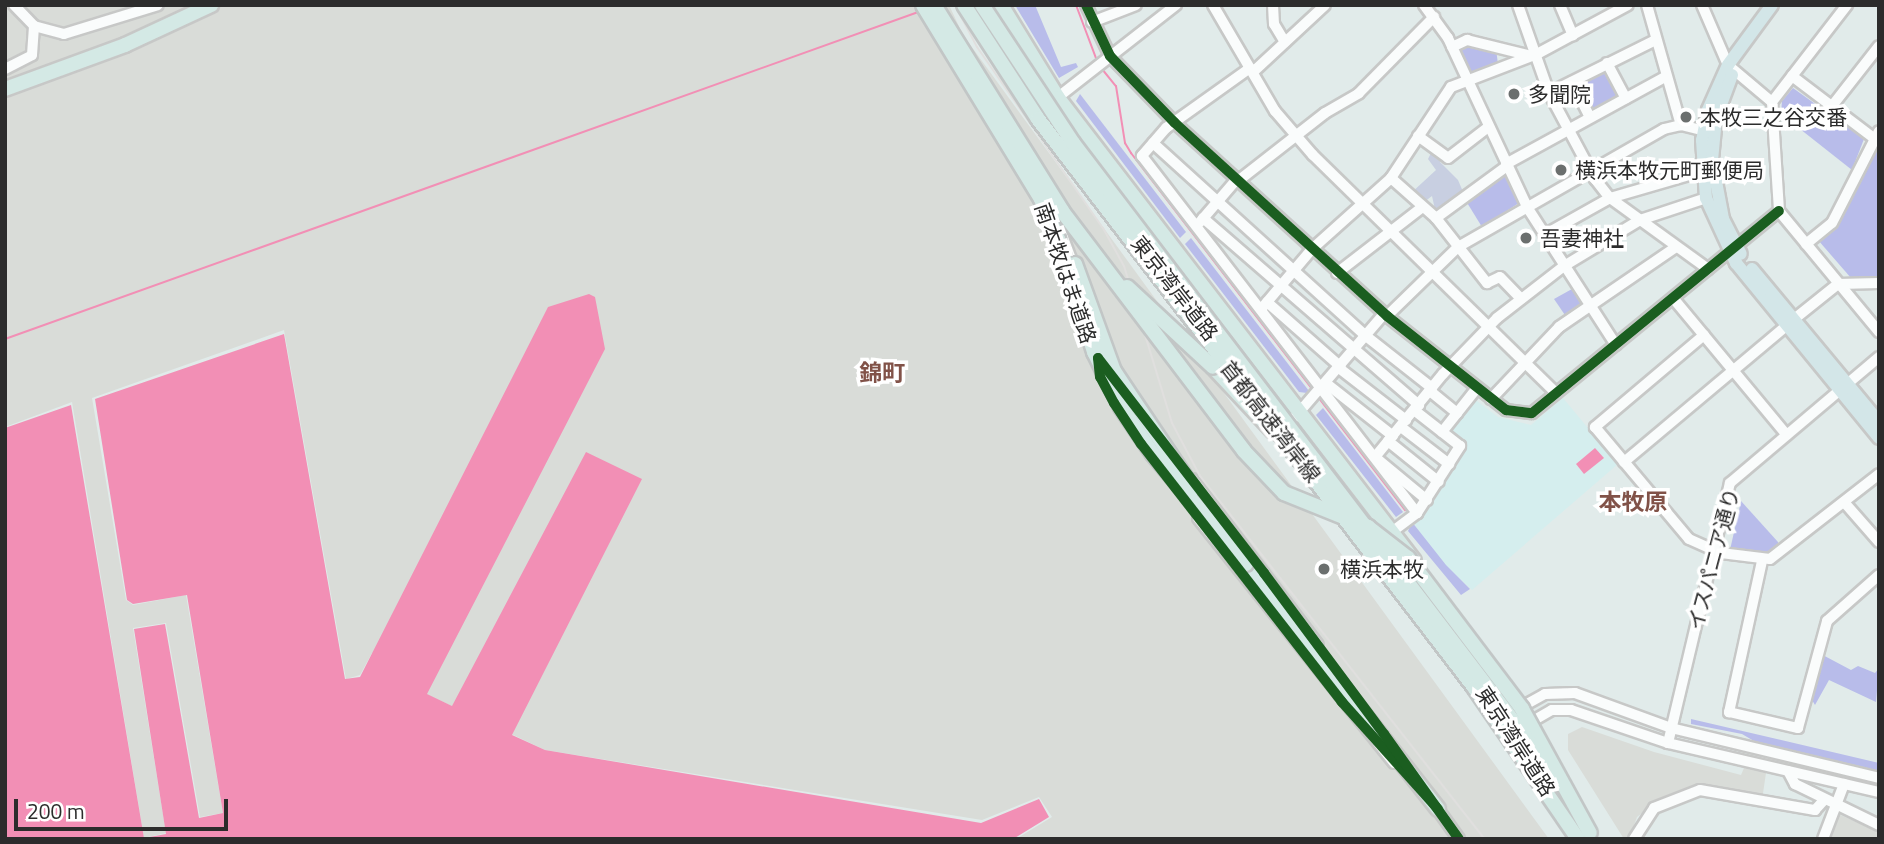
<!DOCTYPE html>
<html>
<head>
<meta charset="utf-8">
<style>
  body { margin:0 }
  #map { position:relative; width:1884px; height:844px; overflow:hidden; background:#e1ebea; font-family:"Titillium Web","Noto Sans JP",sans-serif }
  div>[style] { position:absolute }
  .industrial>* { inset:0; background:#d9dcd8 }
  .education>* { inset:0; background:#d5eeee }
  .green>* { inset:0; background:#b8bcea }
  .cemetery>* { inset:0; background:#c8cfe1 }
  .water>* { inset:0; background:#f28fb5 }
  .stream>* { height:2px; margin:-1px; padding:0 1px; transform-origin:1px; border-radius:1px; background:#f28fb5 }
  .roads { filter:drop-shadow(2px 0 #c7c8c7) drop-shadow(-2px 0 #c7c8c7) drop-shadow(0 2px #c7c8c7) drop-shadow(0 -2px #c7c8c7) }
  .minor>* { height:10px; margin:-5px; padding:0 5px; transform-origin:5px; border-radius:5px; background:#fafcfc }
  .major>* { height:12px; margin:-6px; padding:0 6px; transform-origin:6px; border-radius:6px; background:#d3e6e8 }
  .highway>* { height:14px; margin:-7px; padding:0 7px; transform-origin:7px; border-radius:7px; background:#d4e9e5 }
  .rail>* { height:2px; margin:-1px; padding:0 1px; transform-origin:1px; border-radius:1px; background:#e0dfde }
  .bridges { filter:drop-shadow(2px 0 #c2c6c6) drop-shadow(-2px 0 #c2c6c6) drop-shadow(0 2px #c2c6c6) drop-shadow(0 -2px #c2c6c6) }
  .highway-bridge>* { height:14px; margin:-7px; padding:0 7px; transform-origin:7px; border-radius:7px; background:#d4e9e5 }
  .cycleway>* { height:10px; margin:-5px; padding:0 5px; transform-origin:5px; border-radius:5px; background:#1b5e20 }
  .dots>* { width:19px; height:19px; translate:-50% -50%; box-sizing:border-box; border:4px solid #fff; border-radius:50% }
  span { translate:-50% -50%; white-space:nowrap; text-align:center; line-height:1.15; -webkit-text-stroke:7px #fff; paint-order:stroke }
  .poi-label { font-size:21px; color:#2c2c2c }
  .left { translate:0 -50%; text-align:left }
  .street-label { font-size:21px; color:#2c2c2c }
  .neighbourhood-label { font-size:23px; color:#815248; font-weight:700 }
  .frame { position:absolute; inset:0; border:7px solid #2c2c2c; pointer-events:none }
  .scale { position:absolute; left:14px; top:799px; width:214px; height:32px; box-sizing:border-box; border:4px solid #2c2c2c; border-top:0; padding-left:9px; font-size:21px; line-height:24px; white-space:nowrap; color:#2c2c2c; -webkit-text-stroke:5px #fff; paint-order:stroke }
</style>
</head>
<body>
<div id="map">
  <div class="industrial">
    <i style="clip-path:polygon(5px 5px,949px 5px,963px 35px,1549px 839px,1016px 839px,1052px 817px,1039px 797px,982px 820px,545px 750px,426px 694px,431px 684px,372px 653px,360px 675px,346px 679px,284px 330px,92px 398px,126px 600px,133px 605px,186px 595px,223px 813px,200px 817px,166px 623px,133px 628px,166px 833px,144px 838px,72px 402px,5px 427px)"></i>
    <i style="clip-path:polygon(1582px 727px,1654px 752px,1741px 775px,1744px 768px,1766px 773px,1762px 800px,1709px 788px,1654px 804px,1637px 817px,1629px 839px,1624px 839px,1568px 750px,1568px 734px)"></i>
    <i style="clip-path:polygon(1838px 814px,1879px 832px,1879px 839px,1828px 839px)"></i>
  </div>
  <div class="education">
    <i style="clip-path:polygon(1473px 398px,1498px 417px,1531px 425px,1563px 398px,1618px 464px,1472px 590px,1438px 559px,1412px 521px,1463px 446px,1446px 431px)"></i>
  </div>
  <div class="green">
    <i style="clip-path:polygon(1015px 5px,1035px 5px,1061px 67px,1076px 63px,1078px 67px,1059px 78px)"></i>
    <i style="clip-path:polygon(1471px 43px,1496px 48px,1498px 65px,1471px 75px,1460px 48px)"></i>
    <i style="clip-path:polygon(1606px 67px,1622px 97px,1593px 113px,1578px 83px)"></i>
    <i style="clip-path:polygon(1793px 88px,1864px 139px,1852px 170px,1781px 114px,1782px 101px)"></i>
    <i style="clip-path:polygon(1080px 94px,1186px 232px,1180px 238px,1076px 101px)"></i>
    <i style="clip-path:polygon(1879px 140px,1879px 277px,1851px 278px,1818px 240px)"></i>
    <i style="clip-path:polygon(1505px 174px,1519px 203px,1482px 227px,1466px 201px)"></i>
    <i style="clip-path:polygon(1191px 238px,1309px 391px,1307px 393px,1299px 392px,1185px 244px)"></i>
    <i style="clip-path:polygon(1572px 289px,1583px 307px,1567px 318px,1554px 299px)"></i>
    <i style="clip-path:polygon(1323px 408px,1403px 512px,1396px 517px,1316px 415px)"></i>
    <i style="clip-path:polygon(1741px 501px,1778px 542px,1779px 551px,1769px 555px,1730px 550px)"></i>
    <i style="clip-path:polygon(1412px 522px,1446px 565px,1470px 589px,1461px 595px,1408px 531px)"></i>
    <i style="clip-path:polygon(1819px 653px,1851px 670px,1858px 666px,1875px 673px,1879px 668px,1876px 702px,1829px 680px,1815px 705px,1809px 695px)"></i>
    <i style="clip-path:polygon(1691px 719px,1879px 763px,1879px 773px,1759px 744px,1742px 734px,1691px 724px)"></i>
  </div>
  <div class="cemetery">
    <i style="clip-path:polygon(1432px 151px,1443px 158px,1440px 162px,1458px 180px,1464px 194px,1436px 214px,1432px 196px,1420px 205px,1410px 194px,1436px 170px,1428px 159px)"></i>
  </div>
  <div class="water">
    <i style="clip-path:polygon(589px 294px,595px 297px,605px 349px,427px 694px,452px 706px,586px 452px,642px 479px,512px 735px,545px 750px,981px 823px,1039px 799px,1049px 817px,1013px 839px,5px 839px,5px 428px,71px 405px,144px 838px,166px 834px,134px 629px,165px 624px,199px 818px,223px 813px,187px 595px,133px 604px,127px 600px,95px 399px,284px 334px,345px 679px,360px 677px,548px 307px)"></i>
    <i style="clip-path:polygon(1595px 448px,1604px 458px,1584px 474px,1576px 464px)"></i>
  </div>
  <div class="stream">
    <i style="left:1076px;top:5px;width:60px;rotate:69.4deg"></i>
    <i style="left:1102px;top:69px;width:22px;rotate:51deg"></i>
    <i style="left:1116px;top:86px;width:58px;rotate:81deg"></i>
    <i style="left:1125px;top:143px;width:12px;rotate:59deg"></i>
    <i style="left:1131px;top:153px;width:299px;rotate:52.5deg"></i>
    <i style="left:5px;top:339px;width:973px;rotate:-19.7deg"></i>
    <i style="left:1318px;top:397px;width:143px;rotate:52.4deg"></i>
  </div>
  <div class="roads">
    <div class="minor">
      <i style="left:14px;top:5px;width:29px;rotate:46deg"></i>
      <i style="left:34px;top:26px;width:31px;rotate:15deg"></i>
      <i style="left:64px;top:34px;width:98px;rotate:-17.1deg"></i>
      <i style="left:1086px;top:5px;width:56px;rotate:64.8deg"></i>
      <i style="left:1110px;top:56px;width:93px;rotate:45.9deg"></i>
      <i style="left:1175px;top:123px;width:287px;rotate:42.3deg"></i>
      <i style="left:1387px;top:316px;width:152px;rotate:38.3deg"></i>
      <i style="left:1506px;top:410px;width:26px;rotate:7deg"></i>
      <i style="left:1532px;top:413px;width:319px;rotate:-39.3deg"></i>
      <i style="left:1213px;top:5px;width:123px;rotate:59.7deg"></i>
      <i style="left:1275px;top:111px;width:58px;rotate:49.2deg"></i>
      <i style="left:1313px;top:155px;width:340px;rotate:44.4deg"></i>
      <i style="left:1273px;top:5px;width:19px;rotate:87deg"></i>
      <i style="left:1274px;top:24px;width:21px;rotate:59deg"></i>
      <i style="left:1424px;top:5px;width:41px;rotate:54deg"></i>
      <i style="left:1448px;top:38px;width:187px;rotate:64.9deg"></i>
      <i style="left:1527px;top:207px;width:164px;rotate:57.2deg"></i>
      <i style="left:1518px;top:5px;width:93px;rotate:70.6deg"></i>
      <i style="left:1549px;top:93px;width:98px;rotate:61.9deg"></i>
      <i style="left:1595px;top:179px;width:24px;rotate:52deg"></i>
      <i style="left:1610px;top:198px;width:121px;rotate:35.9deg"></i>
      <i style="left:1560px;top:5px;width:33px;rotate:67deg"></i>
      <i style="left:1647px;top:5px;width:125px;rotate:74.2deg"></i>
      <i style="left:1681px;top:125px;width:29px;rotate:14deg"></i>
      <i style="left:1702px;top:5px;width:65px;rotate:66.6deg"></i>
      <i style="left:1728px;top:65px;width:57px;rotate:40.1deg"></i>
      <i style="left:1092px;top:22px;width:47px;rotate:-21.1deg"></i>
      <i style="left:1452px;top:47px;width:17px;rotate:-25deg"></i>
      <i style="left:1467px;top:40px;width:66px;rotate:14deg"></i>
      <i style="left:1607px;top:63px;width:40px;rotate:62deg"></i>
      <i style="left:1250px;top:68px;width:103px;rotate:144.5deg"></i>
      <i style="left:1166px;top:128px;width:37px;rotate:131deg"></i>
      <i style="left:1142px;top:156px;width:451px;rotate:52.4deg"></i>
      <i style="left:5px;top:69px;width:30px;rotate:-27deg"></i>
      <i style="left:32px;top:55px;width:29px;rotate:-86deg"></i>
      <i style="left:1253px;top:72px;width:98px;rotate:-42.9deg"></i>
      <i style="left:1792px;top:76px;width:104px;rotate:37.2deg"></i>
      <i style="left:1572px;top:82px;width:39px;rotate:63deg"></i>
      <i style="left:1549px;top:93px;width:119px;rotate:-26.4deg"></i>
      <i style="left:1772px;top:102px;width:109px;rotate:86.3deg"></i>
      <i style="left:1779px;top:211px;width:157px;rotate:50.4deg"></i>
      <i style="left:1772px;top:102px;width:123px;rotate:-52.3deg"></i>
      <i style="left:1832px;top:106px;width:76px;rotate:-51.9deg"></i>
      <i style="left:1039px;top:112px;width:174px;rotate:-38deg"></i>
      <i style="left:1418px;top:136px;width:37px;rotate:36deg"></i>
      <i style="left:1448px;top:158px;width:49px;rotate:-37.6deg"></i>
      <i style="left:1153px;top:143px;width:287px;rotate:42.2deg"></i>
      <i style="left:1366px;top:336px;width:84px;rotate:38.2deg"></i>
      <i style="left:1506px;top:164px;width:181px;rotate:-28.7deg"></i>
      <i style="left:1391px;top:178px;width:60px;rotate:41.6deg"></i>
      <i style="left:1436px;top:218px;width:83px;rotate:51.9deg"></i>
      <i style="left:1487px;top:283px;width:14px;rotate:-25deg"></i>
      <i style="left:1500px;top:277px;width:30px;rotate:46deg"></i>
      <i style="left:1238px;top:181px;width:110px;rotate:-38deg"></i>
      <i style="left:1325px;top:113px;width:39px;rotate:-30deg"></i>
      <i style="left:1359px;top:93px;width:107px;rotate:-45.4deg"></i>
      <i style="left:1051px;top:206px;width:65px;rotate:69.3deg"></i>
      <i style="left:1203px;top:218px;width:286px;rotate:40.9deg"></i>
      <i style="left:1436px;top:218px;width:88px;rotate:-36.2deg"></i>
      <i style="left:1200px;top:222px;width:57px;rotate:-49.3deg"></i>
      <i style="left:1544px;top:235px;width:76px;rotate:-29.3deg"></i>
      <i style="left:1610px;top:198px;width:97px;rotate:-16.2deg"></i>
      <i style="left:1806px;top:244px;width:33px;rotate:-39deg"></i>
      <i style="left:1832px;top:223px;width:103px;rotate:-62.9deg"></i>
      <i style="left:1337px;top:273px;width:106px;rotate:-37.7deg"></i>
      <i style="left:1673px;top:298px;width:175px;rotate:50.3deg"></i>
      <i style="left:1267px;top:302px;width:98px;rotate:41.3deg"></i>
      <i style="left:1262px;top:308px;width:77px;rotate:-49.7deg"></i>
      <i style="left:1312px;top:249px;width:106px;rotate:-41.9deg"></i>
      <i style="left:1391px;top:178px;width:109px;rotate:-56.6deg"></i>
      <i style="left:1451px;top:87px;width:92px;rotate:-21deg"></i>
      <i style="left:1537px;top:54px;width:103px;rotate:-28.3deg"></i>
      <i style="left:1387px;top:316px;width:99px;rotate:-44.2deg"></i>
      <i style="left:1458px;top:247px;width:237px;rotate:-29.8deg"></i>
      <i style="left:1664px;top:129px;width:17px;rotate:-13deg"></i>
      <i style="left:1793px;top:320px;width:58px;rotate:-38.7deg"></i>
      <i style="left:1838px;top:284px;width:41px;rotate:-1.4deg"></i>
      <i style="left:1704px;top:335px;width:143px;rotate:139.8deg"></i>
      <i style="left:1595px;top:427px;width:146px;rotate:50deg"></i>
      <i style="left:1689px;top:539px;width:35px;rotate:24deg"></i>
      <i style="left:1721px;top:553px;width:49px;rotate:7deg"></i>
      <i style="left:1770px;top:559px;width:138px;rotate:-37.9deg"></i>
      <i style="left:1339px;top:368px;width:85px;rotate:37.8deg"></i>
      <i style="left:1327px;top:384px;width:84px;rotate:38.2deg"></i>
      <i style="left:1430px;top:391px;width:35px;rotate:39deg"></i>
      <i style="left:1491px;top:399px;width:99px;rotate:-46.6deg"></i>
      <i style="left:1559px;top:327px;width:142px;rotate:-34.4deg"></i>
      <i style="left:1295px;top:417px;width:136px;rotate:-49.2deg"></i>
      <i style="left:1401px;top:427px;width:61px;rotate:37.6deg"></i>
      <i style="left:1442px;top:432px;width:56px;rotate:-51.5deg"></i>
      <i style="left:1388px;top:441px;width:65px;rotate:38.8deg"></i>
      <i style="left:1624px;top:462px;width:210px;rotate:-40deg"></i>
      <i style="left:1192px;top:479px;width:208px;rotate:52.8deg"></i>
      <i style="left:1427px;top:500px;width:67px;rotate:-140.4deg"></i>
      <i style="left:1375px;top:457px;width:107px;rotate:-50.7deg"></i>
      <i style="left:1443px;top:374px;width:78px;rotate:-46deg"></i>
      <i style="left:1497px;top:318px;width:85px;rotate:-37.8deg"></i>
      <i style="left:1564px;top:266px;width:89px;rotate:-31.2deg"></i>
      <i style="left:1640px;top:220px;width:70px;rotate:-18.4deg"></i>
      <i style="left:1844px;top:502px;width:53px;rotate:48.8deg"></i>
      <i style="left:1198px;top:518px;width:314px;rotate:51.3deg"></i>
      <i style="left:1393px;top:531px;width:30px;rotate:-37deg"></i>
      <i style="left:1417px;top:513px;width:80px;rotate:-57.3deg"></i>
      <i style="left:1460px;top:446px;width:58px;rotate:-142deg"></i>
      <i style="left:1762px;top:561px;width:155px;rotate:102.3deg"></i>
      <i style="left:1729px;top:712px;width:71px;rotate:13.1deg"></i>
      <i style="left:1798px;top:728px;width:111px;rotate:-74.8deg"></i>
      <i style="left:1827px;top:621px;width:69px;rotate:-41.5deg"></i>
      <i style="left:1516px;top:710px;width:33px;rotate:-29deg"></i>
      <i style="left:1545px;top:694px;width:30px;rotate:-2deg"></i>
      <i style="left:1575px;top:693px;width:102px;rotate:20deg"></i>
      <i style="left:1671px;top:728px;width:214px;rotate:13.5deg"></i>
      <i style="left:1524px;top:726px;width:32px;rotate:-30deg"></i>
      <i style="left:1552px;top:710px;width:19px"></i>
      <i style="left:1571px;top:710px;width:102px;rotate:18.8deg"></i>
      <i style="left:1668px;top:743px;width:217px;rotate:13.1deg"></i>
      <i style="left:1668px;top:743px;width:267px;rotate:-76.6deg"></i>
      <i style="left:1730px;top:483px;width:195px;rotate:-40.2deg"></i>
      <i style="left:1788px;top:771px;width:15px;rotate:62deg"></i>
      <i style="left:1795px;top:784px;width:93px;rotate:26deg"></i>
      <i style="left:1434px;top:804px;width:43px;rotate:54.5deg"></i>
      <i style="left:1634px;top:839px;width:37px;rotate:-57deg"></i>
      <i style="left:1654px;top:808px;width:49px;rotate:-21.4deg"></i>
      <i style="left:1700px;top:790px;width:117px;rotate:9.9deg"></i>
      <i style="left:1815px;top:810px;width:13px;rotate:-48deg"></i>
      <i style="left:1823px;top:839px;width:59px;rotate:-69.1deg"></i>
    </div>
    <div class="major">
      <i style="left:1772px;top:5px;width:74px;rotate:126.3deg"></i>
      <i style="left:1728px;top:65px;width:49px;rotate:114deg"></i>
      <i style="left:1708px;top:110px;width:31px;rotate:101deg"></i>
      <i style="left:1702px;top:140px;width:58px;rotate:86.1deg"></i>
      <i style="left:1706px;top:198px;width:72px;rotate:65.2deg"></i>
      <i style="left:1736px;top:263px;width:226px;rotate:50.7deg"></i>
      <i style="left:1732px;top:75px;width:46px;rotate:110.4deg"></i>
      <i style="left:1716px;top:118px;width:42px;rotate:95.4deg"></i>
      <i style="left:1712px;top:160px;width:60px;rotate:79.4deg"></i>
      <i style="left:1723px;top:219px;width:39px;rotate:63deg"></i>
      <i style="left:1752px;top:269px;width:199px;rotate:50.3deg"></i>
    </div>
    <div class="highway">
      <i style="left:976px;top:5px;width:45px;rotate:63.4deg"></i>
      <i style="left:1001px;top:5px;width:109px;rotate:58.5deg"></i>
      <i style="left:1058px;top:98px;width:584px;rotate:52.44deg"></i>
      <i style="left:5px;top:89px;width:128px;rotate:-20.1deg"></i>
      <i style="left:125px;top:45px;width:95px;rotate:-24.9deg"></i>
      <i style="left:1213px;top:367px;width:88px;rotate:46.8deg"></i>
      <i style="left:1246px;top:564px;width:311px;rotate:51.9deg"></i>
      <i style="left:1520px;top:740px;width:56px;rotate:58.9deg"></i>
    </div>
  </div>
  <div class="rail">
    <i style="left:955px;top:5px;width:47px;rotate:62.4deg"></i>
    <i style="left:977px;top:47px;width:221px;rotate:55.2deg"></i>
    <i style="left:1103px;top:228px;width:43px;rotate:61.1deg"></i>
    <i style="left:1124px;top:266px;width:164px;rotate:73deg"></i>
    <i style="left:1172px;top:423px;width:60px;rotate:62.2deg"></i>
    <i style="left:1200px;top:476px;width:462px;rotate:51.9deg"></i>
  </div>
  <div class="bridges">
    <div class="highway-bridge">
      <i style="left:923px;top:5px;width:227px;rotate:58.7deg"></i>
      <i style="left:1041px;top:199px;width:43px;rotate:67deg"></i>
      <i style="left:1058px;top:239px;width:119px;rotate:72.3deg"></i>
      <i style="left:1094px;top:352px;width:61px;rotate:63.9deg"></i>
      <i style="left:1121px;top:407px;width:57px;rotate:55.8deg"></i>
      <i style="left:1153px;top:454px;width:144px;rotate:49.8deg"></i>
      <i style="left:934px;top:5px;width:243px;rotate:58.1deg"></i>
      <i style="left:1062px;top:211px;width:301px;rotate:52.8deg"></i>
      <i style="left:1244px;top:451px;width:58px;rotate:46.4deg"></i>
      <i style="left:1284px;top:493px;width:91px;rotate:22deg"></i>
      <i style="left:1368px;top:527px;width:51px;rotate:37.8deg"></i>
      <i style="left:1408px;top:558px;width:189px;rotate:52.9deg"></i>
      <i style="left:1522px;top:709px;width:141px;rotate:61.3deg"></i>
      <i style="left:964px;top:5px;width:136px;rotate:57deg"></i>
      <i style="left:1038px;top:119px;width:716px;rotate:52.49deg"></i>
      <i style="left:1474px;top:687px;width:184px;rotate:55.6deg"></i>
      <i style="left:982px;top:5px;width:165px;rotate:56.6deg"></i>
      <i style="left:1073px;top:143px;width:764px;rotate:52.71deg"></i>
      <i style="left:1075px;top:264px;width:114px;rotate:70deg"></i>
      <i style="left:1114px;top:371px;width:142px;rotate:56.2deg"></i>
      <i style="left:1127px;top:287px;width:117px;rotate:42.9deg"></i>
    </div>
  </div>
  <div class="cycleway">
    <i style="left:1086px;top:5px;width:56px;rotate:64.8deg"></i>
    <i style="left:1110px;top:56px;width:93px;rotate:45.9deg"></i>
    <i style="left:1175px;top:123px;width:287px;rotate:42.3deg"></i>
    <i style="left:1387px;top:316px;width:152px;rotate:38.3deg"></i>
    <i style="left:1506px;top:410px;width:26px;rotate:7deg"></i>
    <i style="left:1532px;top:413px;width:319px;rotate:-39.3deg"></i>
    <i style="left:1438px;top:809px;width:144px;rotate:-131.9deg"></i>
    <i style="left:1342px;top:702px;width:327px;rotate:-127.9deg"></i>
    <i style="left:1141px;top:444px;width:49px;rotate:-123.4deg"></i>
    <i style="left:1114px;top:403px;width:30px;rotate:-118deg"></i>
    <i style="left:1100px;top:377px;width:19px;rotate:-96deg"></i>
    <i style="left:1098px;top:358px;width:272px;rotate:52.3deg"></i>
    <i style="left:1264px;top:573px;width:201px;rotate:53.3deg"></i>
    <i style="left:1384px;top:734px;width:129px;rotate:54.5deg"></i>
  </div>
  <div class="dots">
    <i style="left:1514px;top:94px;background:#6b6f6e"></i>
    <i style="left:1686px;top:117px;background:#6b6f6e"></i>
    <i style="left:1561px;top:170px;background:#6b6f6e"></i>
    <i style="left:1526px;top:238px;background:#6b6f6e"></i>
    <i style="left:1324px;top:569px;background:#6b6f6e"></i>
  </div>
  <div class="poi-label">
    <span class="left" style="left:1528px;top:94px">多聞院</span>
    <span class="left" style="left:1700px;top:117px">本牧三之谷交番</span>
    <span class="left" style="left:1575px;top:170px">横浜本牧元町郵便局</span>
    <span class="left" style="left:1540px;top:238px">吾妻神社</span>
    <span class="left" style="left:1340px;top:569px">横浜本牧</span>
  </div>
  <div class="street-label">
    <span style="left:1066px;top:273px;rotate:71deg">南本牧はま道路</span>
    <span style="left:1175px;top:288px;rotate:52deg">東京湾岸道路</span>
    <span style="left:1271px;top:421px;rotate:52deg">首都高速湾岸線</span>
    <span style="left:1713px;top:559px;rotate:-75deg">イスパニア通り</span>
    <span style="left:1516px;top:741px;rotate:57deg">東京湾岸道路</span>
  </div>
  <div class="neighbourhood-label">
    <span style="left:882px;top:373px">錦町</span>
    <span style="left:1633px;top:502px">本牧原</span>
  </div>
  <div class="frame"></div>
  <div class="scale">200 m</div>
</div>
</body>
</html>
